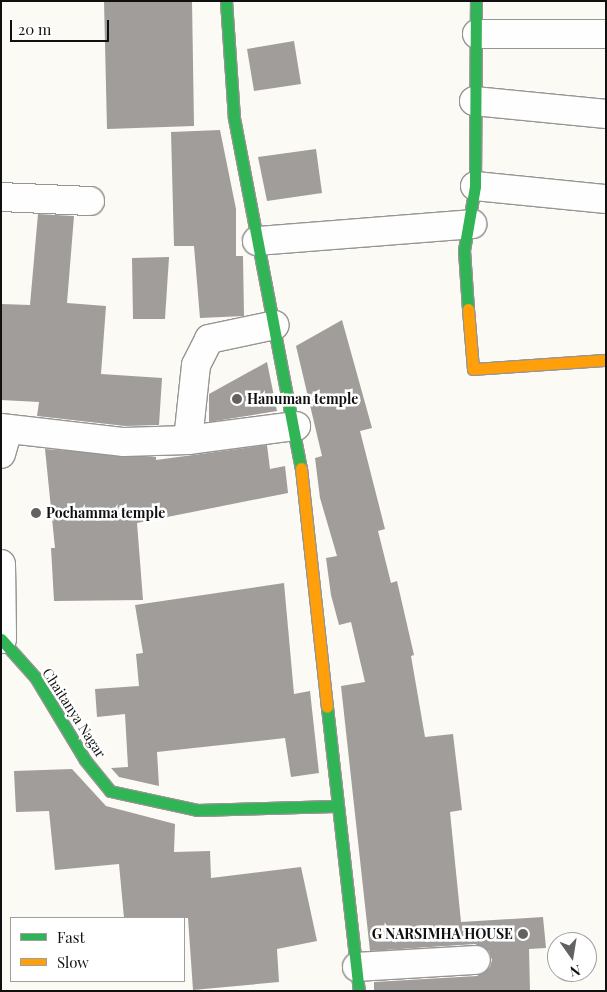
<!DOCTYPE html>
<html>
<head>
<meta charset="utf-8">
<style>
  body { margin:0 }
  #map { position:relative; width:607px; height:992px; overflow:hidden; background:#fcfaf5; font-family:"Playfair Display",serif }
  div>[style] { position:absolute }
  .building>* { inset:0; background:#a09d9a }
  .roads { filter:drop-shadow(1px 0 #969593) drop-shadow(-1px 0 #969593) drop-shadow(0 1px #969593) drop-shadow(0 -1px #969593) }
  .street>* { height:28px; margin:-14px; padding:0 14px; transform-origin:14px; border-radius:14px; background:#fffefe }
  .fast>* { height:11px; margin:-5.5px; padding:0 5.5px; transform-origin:5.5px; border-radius:5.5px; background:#30b455 }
  .slow>* { height:11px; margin:-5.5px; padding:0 5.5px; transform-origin:5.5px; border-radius:5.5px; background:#ff9f0a }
  .dots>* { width:14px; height:14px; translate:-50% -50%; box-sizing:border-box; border:2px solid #fff; border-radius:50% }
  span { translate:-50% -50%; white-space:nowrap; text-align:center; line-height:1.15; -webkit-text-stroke:5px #fff; paint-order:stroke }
  .poi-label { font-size:14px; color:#101010; font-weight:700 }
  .left { translate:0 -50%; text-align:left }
  .right { translate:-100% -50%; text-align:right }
  .street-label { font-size:14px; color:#101010 }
  .frame { position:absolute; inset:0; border:2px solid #101010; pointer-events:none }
  .legend { position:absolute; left:10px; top:917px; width:175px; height:65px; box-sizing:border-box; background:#fff; border:1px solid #9f9f9f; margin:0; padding:6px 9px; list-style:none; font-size:15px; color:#101010 }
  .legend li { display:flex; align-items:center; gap:10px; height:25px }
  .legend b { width:25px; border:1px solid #9f9f9f }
  .north { position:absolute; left:547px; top:932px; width:50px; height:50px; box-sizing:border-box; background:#fff; border:1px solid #9f9f9f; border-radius:50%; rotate:167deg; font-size:14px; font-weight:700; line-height:20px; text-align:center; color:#101010 }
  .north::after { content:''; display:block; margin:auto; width:18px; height:22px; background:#636260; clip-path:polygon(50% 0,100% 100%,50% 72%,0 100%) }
  .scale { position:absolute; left:10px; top:20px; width:99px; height:22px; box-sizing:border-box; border:2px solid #101010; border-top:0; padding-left:6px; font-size:15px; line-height:18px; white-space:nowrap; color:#101010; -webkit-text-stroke:4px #fff; paint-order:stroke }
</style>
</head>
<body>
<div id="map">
  <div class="building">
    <i style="clip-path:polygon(104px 1px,192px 1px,194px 126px,107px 129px)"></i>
    <i style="clip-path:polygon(294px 41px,301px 84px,254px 91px,247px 49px)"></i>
    <i style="clip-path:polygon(220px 130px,236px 209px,236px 256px,243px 256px,244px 316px,200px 318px,194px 246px,174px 246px,171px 132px)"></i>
    <i style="clip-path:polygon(316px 149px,322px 193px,267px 201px,258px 157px)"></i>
    <i style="clip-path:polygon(38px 214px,74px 216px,67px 303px,106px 306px,101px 374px,162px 378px,159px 425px,125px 426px,37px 416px,39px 402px,1px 400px,1px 304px,30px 305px)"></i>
    <i style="clip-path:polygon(169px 257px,165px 319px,133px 319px,132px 258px)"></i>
    <i style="clip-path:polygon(342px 320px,372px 428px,360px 431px,385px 529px,378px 531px,391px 583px,397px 581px,414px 655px,411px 656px,425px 737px,453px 734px,462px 810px,450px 812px,461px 922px,543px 917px,546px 948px,529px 949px,530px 991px,374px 991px,374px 982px,477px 976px,490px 967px,492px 960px,489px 951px,475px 944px,370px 951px,341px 686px,365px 682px,351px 622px,339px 625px,331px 595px,326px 558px,337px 556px,320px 498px,315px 458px,322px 456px,296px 346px)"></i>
    <i style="clip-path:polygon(267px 362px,277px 411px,209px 422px,209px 394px)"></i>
    <i style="clip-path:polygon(267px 445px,270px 469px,285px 466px,288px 493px,137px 523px,143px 600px,54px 601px,51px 548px,55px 548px,45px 449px,156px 457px,156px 460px)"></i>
    <i style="clip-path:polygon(284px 583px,294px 694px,310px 691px,319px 773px,291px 777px,285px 738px,157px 752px,159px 786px,119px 777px,111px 768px,128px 767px,125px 714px,97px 717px,95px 689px,139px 686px,136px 654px,143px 653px,135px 605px)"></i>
    <i style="clip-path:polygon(72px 769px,106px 806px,175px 824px,174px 852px,210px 851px,211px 878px,301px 867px,317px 941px,277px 949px,279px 982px,193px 990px,188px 918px,124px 918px,119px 864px,55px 870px,49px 811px,16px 812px,14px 771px)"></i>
  </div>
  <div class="roads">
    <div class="street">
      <i style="left:477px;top:34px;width:129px"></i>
      <i style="left:474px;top:101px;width:133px;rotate:5.6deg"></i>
      <i style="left:475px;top:186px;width:132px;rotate:5.7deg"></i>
      <i style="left:1px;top:197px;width:89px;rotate:2.6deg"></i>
      <i style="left:257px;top:241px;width:216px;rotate:-4.5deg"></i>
      <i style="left:1px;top:428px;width:124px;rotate:6.5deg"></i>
      <i style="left:124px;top:442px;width:64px;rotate:-1.8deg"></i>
      <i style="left:188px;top:440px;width:109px;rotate:-7.4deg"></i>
      <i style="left:188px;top:440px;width:75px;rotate:-83.9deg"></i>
      <i style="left:196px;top:365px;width:29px;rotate:-63deg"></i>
      <i style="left:209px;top:339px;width:67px;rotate:-12deg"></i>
      <i style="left:1px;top:454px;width:26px;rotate:-74deg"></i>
      <i style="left:1px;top:564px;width:75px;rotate:89.2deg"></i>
      <i style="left:357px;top:967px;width:119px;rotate:-3.4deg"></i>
    </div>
    <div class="fast">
      <i style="left:226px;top:1px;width:117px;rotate:86.1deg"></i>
      <i style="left:234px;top:118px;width:356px;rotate:79.2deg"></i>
      <i style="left:468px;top:309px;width:59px;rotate:-93.9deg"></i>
      <i style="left:464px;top:250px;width:65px;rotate:-80.2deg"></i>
      <i style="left:475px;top:186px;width:185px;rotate:-89.7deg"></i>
      <i style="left:1px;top:639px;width:51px;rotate:48.2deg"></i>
      <i style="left:35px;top:677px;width:97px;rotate:58.9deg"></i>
      <i style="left:85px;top:760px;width:40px;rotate:51deg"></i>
      <i style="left:110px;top:791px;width:89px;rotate:12.3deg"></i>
      <i style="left:197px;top:810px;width:138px;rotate:-1.7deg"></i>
      <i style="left:327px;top:707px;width:286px;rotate:83.6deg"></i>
    </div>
    <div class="slow">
      <i style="left:468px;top:309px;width:60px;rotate:85.2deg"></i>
      <i style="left:473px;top:369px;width:133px;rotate:-3.9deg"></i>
      <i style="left:301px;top:468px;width:240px;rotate:83.8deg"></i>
    </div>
  </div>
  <div class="dots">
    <i style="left:237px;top:399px;background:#636260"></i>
    <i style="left:36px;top:513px;background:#636260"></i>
    <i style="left:523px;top:934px;background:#636260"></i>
  </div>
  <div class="poi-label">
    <span class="left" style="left:247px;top:399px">Hanuman temple</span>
    <span class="left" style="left:46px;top:513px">Pochamma temple</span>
    <span class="right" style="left:513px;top:934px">G NARSIMHA HOUSE</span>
  </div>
  <div class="street-label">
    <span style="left:74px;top:713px;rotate:57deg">Chaitanya Nagar</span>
  </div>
  <div class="frame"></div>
  <ul class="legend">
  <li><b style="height:6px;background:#30b455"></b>Fast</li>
  <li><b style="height:6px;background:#ff9f0a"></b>Slow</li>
  </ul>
  <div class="north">N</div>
  <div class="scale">20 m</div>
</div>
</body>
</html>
